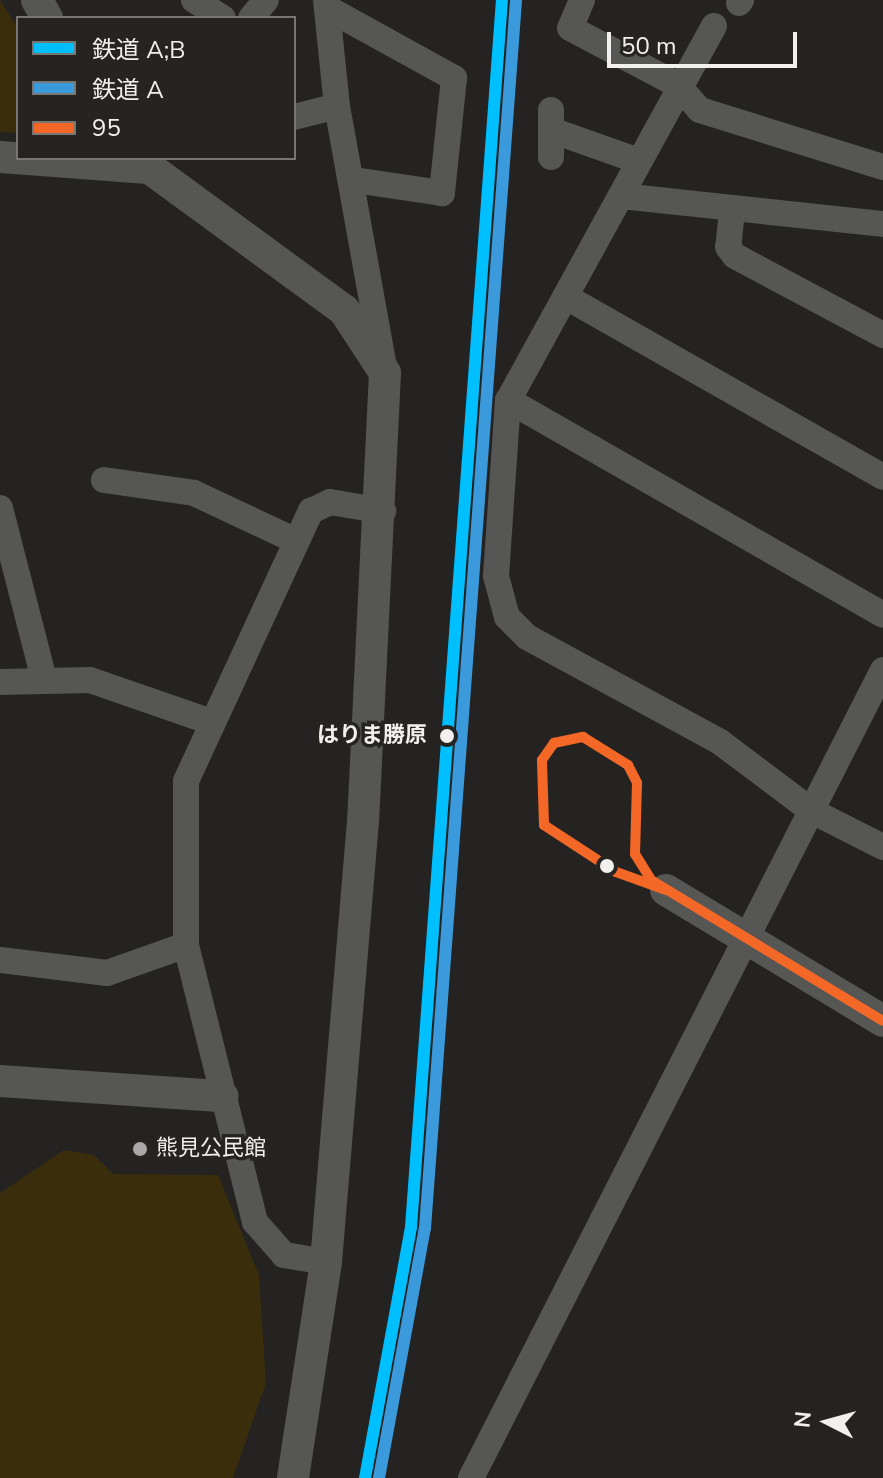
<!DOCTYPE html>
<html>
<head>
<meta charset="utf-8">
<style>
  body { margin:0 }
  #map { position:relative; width:883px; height:1478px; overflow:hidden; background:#242322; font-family:"Nunito Sans","Noto Sans JP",sans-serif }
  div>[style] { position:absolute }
  .green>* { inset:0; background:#3a2d0c }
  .minor>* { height:26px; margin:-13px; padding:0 13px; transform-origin:13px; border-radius:13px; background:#565654 }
  .tertiary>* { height:32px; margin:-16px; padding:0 16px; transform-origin:16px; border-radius:16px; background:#565654 }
  .bus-1>* { height:10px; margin:-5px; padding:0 5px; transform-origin:5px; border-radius:5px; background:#f36827 }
  .rail-1>* { height:12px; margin:-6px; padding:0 6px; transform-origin:6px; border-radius:6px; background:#00bfff }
  .rail-2>* { height:12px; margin:-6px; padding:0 6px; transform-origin:6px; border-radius:6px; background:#3a9adb }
  .dots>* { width:22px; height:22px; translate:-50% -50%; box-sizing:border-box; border:4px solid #252421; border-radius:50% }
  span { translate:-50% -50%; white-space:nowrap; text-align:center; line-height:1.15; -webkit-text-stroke:7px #252421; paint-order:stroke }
  .stop-label { font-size:22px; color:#f1f0ee; font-weight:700 }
  .right { translate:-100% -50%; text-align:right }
  .poi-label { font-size:22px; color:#f1f0ee }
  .left { translate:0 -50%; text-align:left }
  .legend { position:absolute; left:16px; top:16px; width:280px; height:144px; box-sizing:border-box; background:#252421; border:2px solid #777673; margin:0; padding:10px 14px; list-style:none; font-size:24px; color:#f1f0ee }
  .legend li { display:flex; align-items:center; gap:16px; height:40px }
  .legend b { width:40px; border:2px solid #777673 }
  .north { position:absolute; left:787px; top:1382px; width:80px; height:80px; -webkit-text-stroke:6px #252421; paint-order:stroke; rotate:276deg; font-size:22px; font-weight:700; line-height:32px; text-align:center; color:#f1f0ee }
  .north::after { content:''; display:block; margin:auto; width:28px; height:36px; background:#f1f0ee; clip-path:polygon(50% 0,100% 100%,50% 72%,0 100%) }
  .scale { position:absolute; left:607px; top:32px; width:190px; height:36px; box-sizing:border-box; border:4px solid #f1f0ee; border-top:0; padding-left:10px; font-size:24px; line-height:28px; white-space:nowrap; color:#f1f0ee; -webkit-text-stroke:6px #252421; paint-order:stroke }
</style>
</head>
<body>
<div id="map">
  <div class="green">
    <i style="clip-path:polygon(0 0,18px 28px,18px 133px,0 132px)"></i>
    <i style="clip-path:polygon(64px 1150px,94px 1155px,113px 1174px,218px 1175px,259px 1275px,266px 1383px,233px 1478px,0 1478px,0 1193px)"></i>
  </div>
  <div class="minor">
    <i style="left:194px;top:0;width:34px;rotate:32deg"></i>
    <i style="left:326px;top:0;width:107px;rotate:84.1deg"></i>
    <i style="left:337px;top:106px;width:265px;rotate:79.8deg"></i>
    <i style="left:582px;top:0;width:30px;rotate:113deg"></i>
    <i style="left:570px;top:28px;width:122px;rotate:27.8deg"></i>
    <i style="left:678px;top:85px;width:33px;rotate:49deg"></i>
    <i style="left:700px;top:110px;width:192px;rotate:17.3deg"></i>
    <i style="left:739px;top:3px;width:4px;rotate:-56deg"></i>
    <i style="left:329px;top:9px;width:143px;rotate:28.9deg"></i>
    <i style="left:454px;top:78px;width:116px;rotate:96deg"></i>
    <i style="left:442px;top:193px;width:89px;rotate:-171.6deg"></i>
    <i style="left:251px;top:18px;width:23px;rotate:-50deg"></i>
    <i style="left:714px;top:26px;width:427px;rotate:118.8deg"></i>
    <i style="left:508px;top:400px;width:176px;rotate:93.9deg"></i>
    <i style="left:496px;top:576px;width:42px;rotate:75deg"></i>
    <i style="left:507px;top:617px;width:28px;rotate:45deg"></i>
    <i style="left:527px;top:637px;width:220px;rotate:28.5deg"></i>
    <i style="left:720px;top:742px;width:115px;rotate:36.9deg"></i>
    <i style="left:812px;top:811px;width:80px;rotate:26.9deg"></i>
    <i style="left:551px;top:110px;width:47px;rotate:90deg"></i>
    <i style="left:294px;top:117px;width:44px;rotate:-14.3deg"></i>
    <i style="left:551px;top:130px;width:93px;rotate:19.4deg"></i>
    <i style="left:621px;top:196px;width:263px;rotate:6.1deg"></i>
    <i style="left:732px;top:211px;width:36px;rotate:96deg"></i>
    <i style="left:728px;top:247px;width:11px;rotate:52deg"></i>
    <i style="left:735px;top:256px;width:168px;rotate:28.1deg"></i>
    <i style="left:568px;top:298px;width:362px;rotate:29.6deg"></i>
    <i style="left:508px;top:400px;width:432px;rotate:29.8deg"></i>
    <i style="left:104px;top:480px;width:91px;rotate:8.2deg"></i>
    <i style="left:194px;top:493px;width:110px;rotate:25.2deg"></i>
    <i style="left:0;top:508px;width:173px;rotate:75.6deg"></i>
    <i style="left:0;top:682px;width:90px;rotate:-1.3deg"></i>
    <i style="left:90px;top:680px;width:128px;rotate:19.1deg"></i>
    <i style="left:0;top:960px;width:108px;rotate:6.9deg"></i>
    <i style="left:107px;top:973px;width:84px;rotate:-19.5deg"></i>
    <i style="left:326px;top:1262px;width:43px;rotate:-170.5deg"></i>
    <i style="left:284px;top:1255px;width:44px;rotate:-131.3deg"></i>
    <i style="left:255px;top:1222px;width:285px;rotate:-104deg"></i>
    <i style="left:186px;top:945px;width:164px;rotate:-90deg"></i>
    <i style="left:186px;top:781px;width:298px;rotate:-65.2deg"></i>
    <i style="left:311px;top:511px;width:21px;rotate:-25deg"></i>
    <i style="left:330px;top:502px;width:54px;rotate:9.6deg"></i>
    <i style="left:471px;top:1478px;width:907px;rotate:-62.98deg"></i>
  </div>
  <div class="tertiary">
    <i style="left:37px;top:0;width:21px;rotate:61deg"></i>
    <i style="left:0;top:157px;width:145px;rotate:4.3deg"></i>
    <i style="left:136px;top:158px;width:258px;rotate:36.2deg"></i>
    <i style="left:344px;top:310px;width:75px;rotate:56.9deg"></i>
    <i style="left:385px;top:373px;width:449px;rotate:92.8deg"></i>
    <i style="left:363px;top:821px;width:443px;rotate:94.8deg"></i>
    <i style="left:326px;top:1262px;width:219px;rotate:98.7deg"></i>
    <i style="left:666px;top:890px;width:253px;rotate:31.1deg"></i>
    <i style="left:0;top:1081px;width:223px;rotate:3.9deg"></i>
  </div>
  <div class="bus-1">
    <i style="left:666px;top:890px;width:53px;rotate:-160.2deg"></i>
    <i style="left:616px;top:872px;width:86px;rotate:-146.9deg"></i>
    <i style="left:544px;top:825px;width:65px;rotate:-91.8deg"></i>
    <i style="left:542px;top:760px;width:21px;rotate:-55deg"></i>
    <i style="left:554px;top:743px;width:30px;rotate:-12deg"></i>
    <i style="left:583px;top:737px;width:53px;rotate:31.9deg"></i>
    <i style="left:628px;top:765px;width:20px;rotate:63deg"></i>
    <i style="left:637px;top:783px;width:71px;rotate:91.6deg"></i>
    <i style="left:635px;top:854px;width:31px;rotate:58deg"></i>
    <i style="left:651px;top:880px;width:271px;rotate:31.3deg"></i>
  </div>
  <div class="rail-1">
    <i style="left:365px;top:1478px;width:255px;rotate:-79.6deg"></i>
    <i style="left:411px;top:1227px;width:1230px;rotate:-85.76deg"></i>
  </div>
  <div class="rail-2">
    <i style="left:379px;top:1478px;width:254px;rotate:-79.6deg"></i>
    <i style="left:425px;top:1228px;width:1230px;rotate:-85.76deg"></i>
  </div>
  <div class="dots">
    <i style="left:447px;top:736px;background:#f1f0ee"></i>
    <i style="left:607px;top:866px;background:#f1f0ee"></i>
    <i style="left:140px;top:1149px;background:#a9a8a7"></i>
  </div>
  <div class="stop-label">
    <span class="right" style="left:427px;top:736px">はりま勝原</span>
  </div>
  <div class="poi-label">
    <span class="left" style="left:156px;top:1149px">熊見公民館</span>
  </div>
  <ul class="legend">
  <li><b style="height:10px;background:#00bfff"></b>鉄道 A;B</li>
  <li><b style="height:10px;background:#3a9adb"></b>鉄道 A</li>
  <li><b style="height:10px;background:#f36827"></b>95</li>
  </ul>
  <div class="north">N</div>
  <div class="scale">50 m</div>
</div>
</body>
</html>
